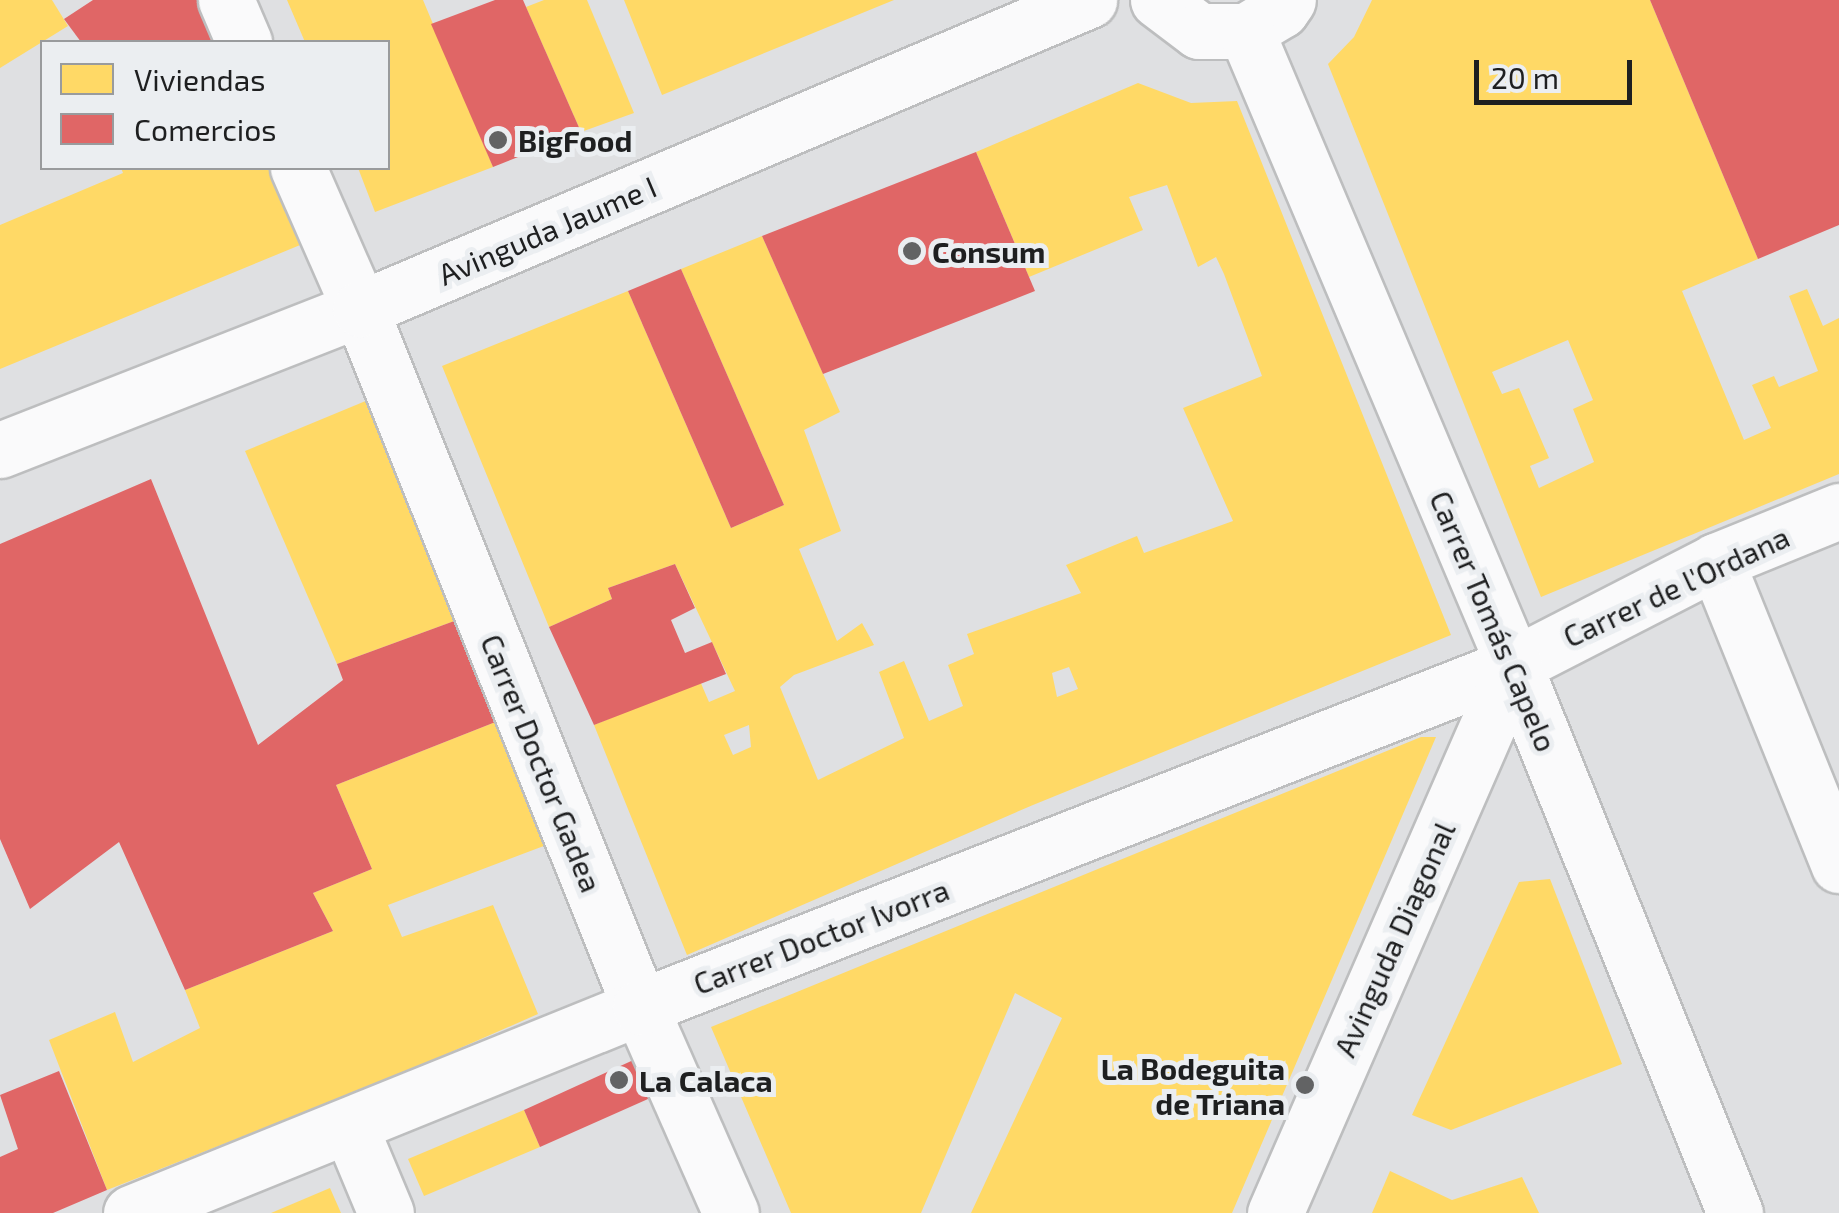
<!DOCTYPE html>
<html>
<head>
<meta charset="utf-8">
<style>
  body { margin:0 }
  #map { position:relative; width:1839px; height:1213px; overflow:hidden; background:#dfe0e2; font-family:"Exo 2",sans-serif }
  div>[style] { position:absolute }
  .homes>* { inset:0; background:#ffd966 }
  .shops>* { inset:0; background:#e06666 }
  .roads { filter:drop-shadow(2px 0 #bdbebf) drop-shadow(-2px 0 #bdbebf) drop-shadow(0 2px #bdbebf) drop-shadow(0 -2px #bdbebf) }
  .minor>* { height:55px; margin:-27.5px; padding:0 27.5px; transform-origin:27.5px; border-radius:27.5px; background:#fafafb }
  .tertiary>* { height:55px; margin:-27.5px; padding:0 27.5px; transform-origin:27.5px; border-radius:27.5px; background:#fafafb }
  .dots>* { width:28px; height:28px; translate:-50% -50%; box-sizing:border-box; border:5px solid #ebeef1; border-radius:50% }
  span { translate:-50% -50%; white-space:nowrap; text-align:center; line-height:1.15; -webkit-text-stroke:10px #ebeef1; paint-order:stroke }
  .poi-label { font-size:30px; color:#1e1f20; font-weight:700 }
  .left { translate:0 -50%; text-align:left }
  .right { translate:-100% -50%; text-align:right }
  .street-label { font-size:30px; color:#1e1f20 }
  .legend { position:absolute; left:40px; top:40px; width:350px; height:130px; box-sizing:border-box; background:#ebeef1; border:2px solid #999b9d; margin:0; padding:12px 18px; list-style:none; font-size:30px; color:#1e1f20 }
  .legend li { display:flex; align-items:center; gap:20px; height:50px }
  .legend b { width:50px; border:2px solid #999b9d }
  .scale { position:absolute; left:1474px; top:60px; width:158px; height:45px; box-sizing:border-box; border:5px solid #1e1f20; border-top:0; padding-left:12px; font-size:30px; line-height:35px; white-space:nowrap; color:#1e1f20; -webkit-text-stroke:8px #ebeef1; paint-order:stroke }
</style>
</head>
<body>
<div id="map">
  <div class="homes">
    <i style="clip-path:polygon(0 0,52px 0,68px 26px,0 68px)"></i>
    <i style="clip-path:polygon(287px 0,423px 0,493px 167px,375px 212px,358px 168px,388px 168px,388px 42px,305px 42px)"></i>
    <i style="clip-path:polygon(544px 0,587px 0,634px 113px,581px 132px,526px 7px)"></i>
    <i style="clip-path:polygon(624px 0,894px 0,662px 95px)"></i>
    <i style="clip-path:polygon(evenodd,1372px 0,1650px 0,1758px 259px,1682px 291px,1744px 440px,1771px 428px,1752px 385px,1774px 376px,1779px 387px,1818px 371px,1789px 296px,1807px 289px,1823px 326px,1839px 318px,1839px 474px,1541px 597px,1328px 64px,1354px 37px,1372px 0,1568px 340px,1593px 400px,1573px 409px,1594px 462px,1539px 488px,1530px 466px,1549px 458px,1519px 388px,1502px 394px,1492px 372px,1568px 340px)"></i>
    <i style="clip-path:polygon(evenodd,1138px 83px,1191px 103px,1237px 101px,1451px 635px,1033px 805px,687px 955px,594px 725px,700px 681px,709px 702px,735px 691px,675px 564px,608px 588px,612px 599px,549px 627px,442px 366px,628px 291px,731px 528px,784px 505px,681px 269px,762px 236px,840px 412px,804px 430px,841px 531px,799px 549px,837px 641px,862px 623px,874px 645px,794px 675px,780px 687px,818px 780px,904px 738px,879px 672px,904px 661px,929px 721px,963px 706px,948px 665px,974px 654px,967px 634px,1081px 593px,1066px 565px,1137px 536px,1144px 553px,1233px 521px,1183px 408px,1262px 376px,1224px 274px,1216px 257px,1198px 267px,1167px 185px,1129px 197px,1143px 230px,1029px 277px,976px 152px,1138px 83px,1069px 667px,1078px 689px,1057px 697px,1052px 673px,1069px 667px,1138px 83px,749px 725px,751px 747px,733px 755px,724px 735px,749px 725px)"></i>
    <i style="clip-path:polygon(121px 168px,273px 168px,305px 243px,0 369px,0 225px,123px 173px)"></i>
    <i style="clip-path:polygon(368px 400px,457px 620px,337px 664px,245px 451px)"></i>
    <i style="clip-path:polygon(498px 721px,549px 844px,388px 905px,402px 937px,493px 905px,538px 1014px,394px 1077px,107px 1190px,49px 1040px,115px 1012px,133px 1062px,200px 1028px,185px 990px,333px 931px,313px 893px,372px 869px,336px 785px)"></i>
    <i style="clip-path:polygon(1421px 737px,1436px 737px,1232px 1213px,971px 1213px,1062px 1018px,1015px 993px,921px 1213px,791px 1213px,711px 1027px)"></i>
    <i style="clip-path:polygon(1550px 879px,1622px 1064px,1451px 1130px,1412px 1115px,1519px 882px)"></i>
    <i style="clip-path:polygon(524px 1110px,540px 1147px,424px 1196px,408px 1159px)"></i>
    <i style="clip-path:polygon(1390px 1171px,1452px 1200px,1522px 1177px,1539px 1213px,1372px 1213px)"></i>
    <i style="clip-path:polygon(330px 1188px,341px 1213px,271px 1213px)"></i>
  </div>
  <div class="shops">
    <i style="clip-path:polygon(93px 0,202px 0,220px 42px,81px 42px,64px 19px)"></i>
    <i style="clip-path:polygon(495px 0,523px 0,581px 132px,493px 167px,431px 24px)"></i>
    <i style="clip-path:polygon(1650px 0,1839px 0,1839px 225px,1758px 259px)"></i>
    <i style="clip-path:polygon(976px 152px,1035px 291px,823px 374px,762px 236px)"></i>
    <i style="clip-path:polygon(681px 269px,784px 505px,731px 528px,628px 291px)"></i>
    <i style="clip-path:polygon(151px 479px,258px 745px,343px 680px,337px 664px,457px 620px,498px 721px,336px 785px,372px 869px,313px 893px,333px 931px,185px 990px,119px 842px,30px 909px,0 839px,0 544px)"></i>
    <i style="clip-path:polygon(675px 564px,695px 608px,671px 620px,685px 653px,712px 642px,726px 674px,594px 725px,549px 627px,612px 599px,608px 588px)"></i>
    <i style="clip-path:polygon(640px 1057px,657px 1095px,540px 1147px,524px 1110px)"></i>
    <i style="clip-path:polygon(59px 1071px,107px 1190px,53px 1213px,0 1213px,0 1157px,18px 1149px,0 1095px)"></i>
  </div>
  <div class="roads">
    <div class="minor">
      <i style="left:226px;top:0;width:46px;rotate:66.8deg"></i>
      <i style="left:298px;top:168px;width:154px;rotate:66.3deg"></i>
      <i style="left:360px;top:309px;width:752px;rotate:68.14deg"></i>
      <i style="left:640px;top:1007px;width:225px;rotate:66.2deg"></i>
      <i style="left:0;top:450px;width:387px;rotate:-21.4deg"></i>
      <i style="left:360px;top:309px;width:792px;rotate:-22.97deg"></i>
      <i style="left:1716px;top:561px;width:328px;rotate:68deg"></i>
      <i style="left:1514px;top:665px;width:591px;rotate:68.04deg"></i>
      <i style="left:350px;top:1127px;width:93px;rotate:67.3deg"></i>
      <i style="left:131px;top:1213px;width:549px;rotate:-22.03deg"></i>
      <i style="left:640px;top:1007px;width:939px;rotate:-21.37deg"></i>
      <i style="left:1514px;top:665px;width:227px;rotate:-27.2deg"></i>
      <i style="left:1716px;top:561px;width:133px;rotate:-22.1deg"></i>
    </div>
    <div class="tertiary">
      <i style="left:1158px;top:0;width:51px;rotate:37.1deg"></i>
      <i style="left:1199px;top:31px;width:47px"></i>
      <i style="left:1246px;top:31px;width:41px;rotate:-31deg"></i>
      <i style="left:1281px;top:10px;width:12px;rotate:-55deg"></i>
      <i style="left:1246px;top:31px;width:688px;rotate:67.09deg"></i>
      <i style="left:1514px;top:665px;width:598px;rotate:113.56deg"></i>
    </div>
  </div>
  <div class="dots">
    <i style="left:498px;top:140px;background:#626364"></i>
    <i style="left:912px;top:251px;background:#626364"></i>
    <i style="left:619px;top:1080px;background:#626364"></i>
    <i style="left:1305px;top:1085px;background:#626364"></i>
  </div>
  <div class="poi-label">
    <span class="left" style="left:518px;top:140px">BigFood</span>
    <span class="left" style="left:932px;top:251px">Consum</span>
    <span class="right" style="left:1285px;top:1085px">La Bodeguita<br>de Triana</span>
    <span class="left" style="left:639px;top:1080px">La Calaca</span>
  </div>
  <div class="street-label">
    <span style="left:547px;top:230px;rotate:-23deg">Avinguda Jaume I</span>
    <span style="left:1676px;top:586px;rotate:-25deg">Carrer de l'Ordana</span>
    <span style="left:1494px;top:621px;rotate:67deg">Carrer Tomás Capelo</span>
    <span style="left:542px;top:763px;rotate:68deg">Carrer Doctor Gadea</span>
    <span style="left:821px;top:936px;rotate:-21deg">Carrer Doctor Ivorra</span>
    <span style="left:1394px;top:939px;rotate:-66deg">Avinguda Diagonal</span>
  </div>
  <ul class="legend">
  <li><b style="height:28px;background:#ffd966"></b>Viviendas</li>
  <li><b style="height:28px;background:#e06666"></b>Comercios</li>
  </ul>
  <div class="scale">20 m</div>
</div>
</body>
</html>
